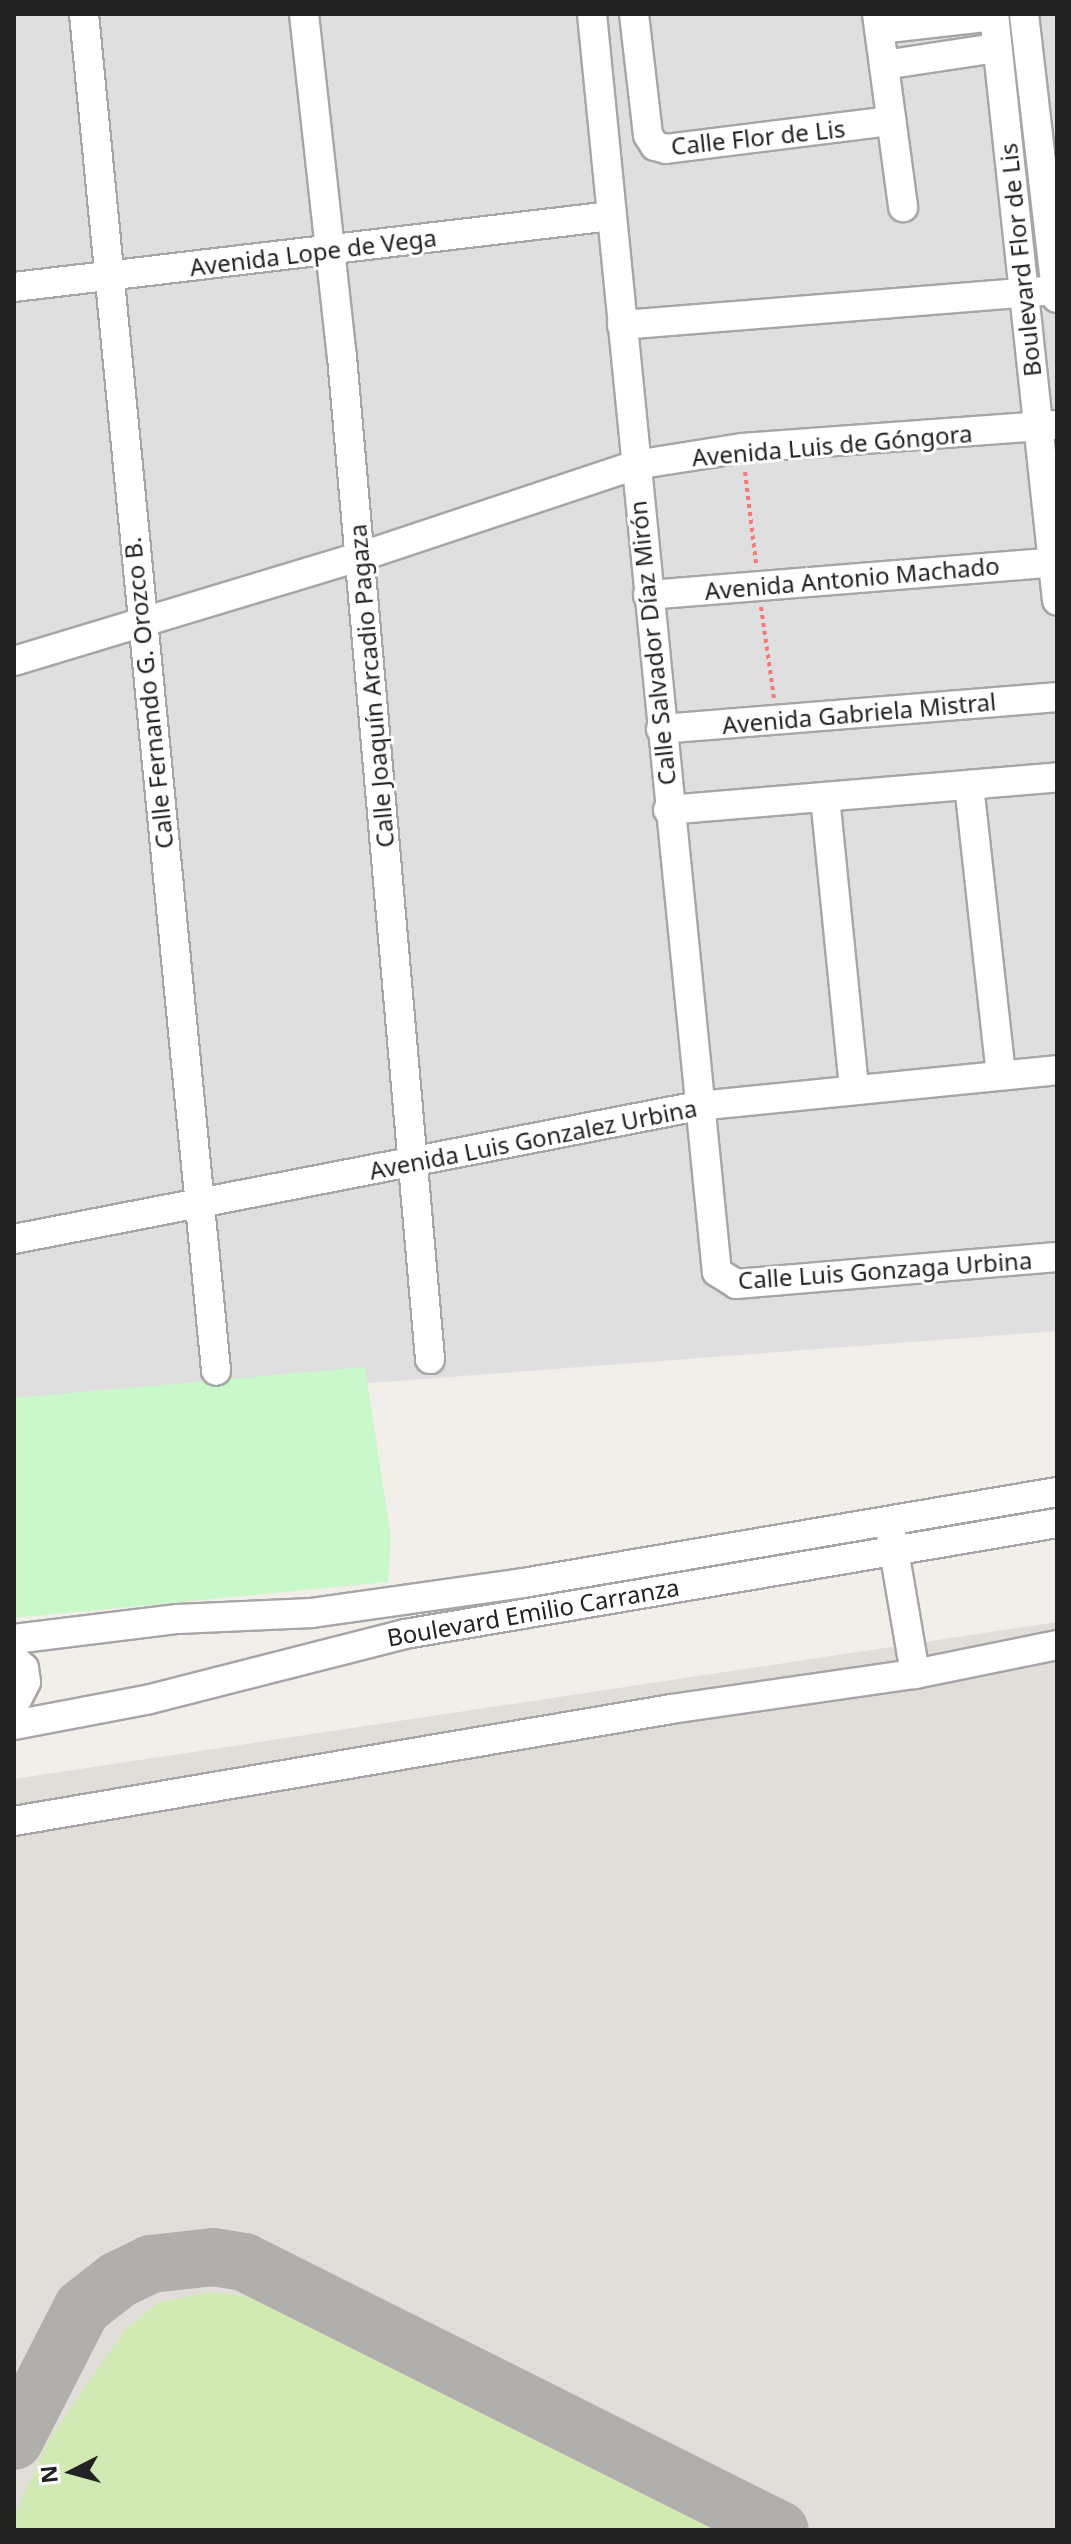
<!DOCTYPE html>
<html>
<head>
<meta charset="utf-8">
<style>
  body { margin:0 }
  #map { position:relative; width:1071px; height:2544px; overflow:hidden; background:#f2eee9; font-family:"Noto Sans",sans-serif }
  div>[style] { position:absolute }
  .residential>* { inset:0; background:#e0dfdf }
  .airport>* { inset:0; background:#e1deda }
  .grass>* { inset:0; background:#d1e9b2 }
  .park>* { inset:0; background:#c9f9ca }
  .taxiway>* { height:58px; margin:-29px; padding:0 29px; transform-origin:29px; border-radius:29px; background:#b1afac }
  .path>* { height:4px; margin-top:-2px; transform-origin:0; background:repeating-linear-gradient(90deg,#f67976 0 4px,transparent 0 8px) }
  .roads { filter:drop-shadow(2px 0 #a6a6a6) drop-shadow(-2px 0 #a6a6a6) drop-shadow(0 2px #a6a6a6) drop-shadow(0 -2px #a6a6a6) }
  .minor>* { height:28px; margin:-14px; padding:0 14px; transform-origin:14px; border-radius:14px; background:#fff }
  span { translate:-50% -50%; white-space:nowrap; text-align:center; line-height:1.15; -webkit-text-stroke:6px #fff; paint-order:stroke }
  .street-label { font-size:24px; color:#222 }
  .frame { position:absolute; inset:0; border:16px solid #222; pointer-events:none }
  .north { position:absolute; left:32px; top:2432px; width:80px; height:80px; -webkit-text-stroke:6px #fff; paint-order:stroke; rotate:264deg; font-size:22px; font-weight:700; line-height:32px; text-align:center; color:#222 }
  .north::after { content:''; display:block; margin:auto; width:28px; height:36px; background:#222; clip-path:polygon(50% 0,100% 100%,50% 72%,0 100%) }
</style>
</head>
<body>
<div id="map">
  <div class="residential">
    <i style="clip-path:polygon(14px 14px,1057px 14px,1057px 1331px,14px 1410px)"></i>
  </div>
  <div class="airport">
    <i style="clip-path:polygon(1057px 1622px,1057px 2530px,14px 2530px,14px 1779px)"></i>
  </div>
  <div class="grass">
    <i style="clip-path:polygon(209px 2292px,258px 2298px,389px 2351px,739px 2530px,14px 2530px,14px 2516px,49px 2440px,124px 2331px,159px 2302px)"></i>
  </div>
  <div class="park">
    <i style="clip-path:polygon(365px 1367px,391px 1538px,388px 1582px,14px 1618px,14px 1398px)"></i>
  </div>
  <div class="taxiway">
    <i style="left:14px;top:2441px;width:149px;rotate:-62.9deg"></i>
    <i style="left:82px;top:2308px;width:46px;rotate:-37.9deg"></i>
    <i style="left:118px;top:2280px;width:37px;rotate:-26deg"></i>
    <i style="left:151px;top:2264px;width:62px;rotate:-6.4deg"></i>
    <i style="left:213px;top:2257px;width:31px;rotate:9deg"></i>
    <i style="left:244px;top:2262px;width:599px;rotate:26.57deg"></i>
  </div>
  <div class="path">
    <i style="left:745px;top:472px;width:92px;rotate:83.1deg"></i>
    <i style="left:761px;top:607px;width:92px;rotate:81.9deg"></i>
  </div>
  <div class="roads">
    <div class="minor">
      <i style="left:84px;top:14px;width:1363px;rotate:84.44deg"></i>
      <i style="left:304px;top:14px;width:345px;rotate:83.7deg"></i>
      <i style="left:342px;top:357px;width:1006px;rotate:84.98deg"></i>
      <i style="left:592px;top:14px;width:1264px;rotate:84.33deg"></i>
      <i style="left:717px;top:1272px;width:22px;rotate:32deg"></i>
      <i style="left:736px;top:1284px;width:322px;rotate:-4.8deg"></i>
      <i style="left:634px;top:14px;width:122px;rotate:83.4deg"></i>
      <i style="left:648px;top:135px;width:13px;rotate:58deg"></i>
      <i style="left:655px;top:146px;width:11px;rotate:15deg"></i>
      <i style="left:666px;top:149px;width:227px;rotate:-7.1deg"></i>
      <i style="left:877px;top:14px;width:195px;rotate:82.3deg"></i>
      <i style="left:994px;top:14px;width:590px;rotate:83.87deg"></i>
      <i style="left:1024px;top:14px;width:286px;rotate:83.4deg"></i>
      <i style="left:879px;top:29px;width:116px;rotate:-6.4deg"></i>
      <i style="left:884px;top:65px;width:114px;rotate:-8.6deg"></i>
      <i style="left:14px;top:287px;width:601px;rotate:-6.78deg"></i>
      <i style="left:622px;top:325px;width:436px;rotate:-4.6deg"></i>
      <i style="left:648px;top:595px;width:410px;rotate:-4.6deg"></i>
      <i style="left:14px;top:661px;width:360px;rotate:-16.8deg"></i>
      <i style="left:359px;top:557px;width:291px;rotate:-18.4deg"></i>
      <i style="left:635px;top:465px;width:108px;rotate:-9deg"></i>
      <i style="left:742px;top:448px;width:316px;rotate:-4.2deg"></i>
      <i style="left:661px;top:729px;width:397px;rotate:-4.6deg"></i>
      <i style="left:969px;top:785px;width:292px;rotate:83.7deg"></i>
      <i style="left:825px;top:797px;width:292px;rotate:84.3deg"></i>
      <i style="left:668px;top:810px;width:390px;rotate:-4.8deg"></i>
      <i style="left:14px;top:1239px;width:697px;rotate:-11deg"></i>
      <i style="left:698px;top:1106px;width:361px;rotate:-5.7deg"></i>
      <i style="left:891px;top:1533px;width:143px;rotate:80.3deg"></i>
      <i style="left:14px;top:1639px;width:165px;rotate:-7deg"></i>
      <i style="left:178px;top:1619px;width:134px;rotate:-2.6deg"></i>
      <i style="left:312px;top:1613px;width:213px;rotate:-8.1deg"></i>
      <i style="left:523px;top:1583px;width:542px;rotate:-9.67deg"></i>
      <i style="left:14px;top:1659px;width:13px;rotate:42deg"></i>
      <i style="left:24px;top:1668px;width:14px;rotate:82deg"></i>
      <i style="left:26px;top:1682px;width:27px;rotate:117deg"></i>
      <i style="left:14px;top:1725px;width:138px;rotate:-10.8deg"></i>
      <i style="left:150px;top:1699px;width:263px;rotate:-14.3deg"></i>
      <i style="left:405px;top:1634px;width:661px;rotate:-9.66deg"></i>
      <i style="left:14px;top:1821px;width:666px;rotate:-9.67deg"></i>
      <i style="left:671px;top:1709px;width:246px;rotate:-8.2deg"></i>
      <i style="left:915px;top:1674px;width:145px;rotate:-11.5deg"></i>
    </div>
  </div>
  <div class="street-label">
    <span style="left:758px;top:137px;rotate:-6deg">Calle Flor de Lis</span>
    <span style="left:313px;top:252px;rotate:-7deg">Avenida Lope de Vega</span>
    <span style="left:1020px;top:260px;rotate:-96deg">Boulevard Flor de Lis</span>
    <span style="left:832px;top:445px;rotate:-5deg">Avenida Luis de Góngora</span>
    <span style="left:852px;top:578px;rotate:-5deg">Avenida Antonio Machado</span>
    <span style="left:652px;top:643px;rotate:-96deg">Calle Salvador Díaz Mirón</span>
    <span style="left:371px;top:686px;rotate:-95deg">Calle Joaquín Arcadio Pagaza</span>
    <span style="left:148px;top:693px;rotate:-96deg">Calle Fernando G. Orozco B.</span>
    <span style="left:859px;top:713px;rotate:-5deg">Avenida Gabriela Mistral</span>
    <span style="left:533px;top:1139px;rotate:-11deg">Avenida Luis Gonzalez Urbina</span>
    <span style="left:885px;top:1270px;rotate:-4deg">Calle Luis Gonzaga Urbina</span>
    <span style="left:533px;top:1612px;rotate:-10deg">Boulevard Emilio Carranza</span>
  </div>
  <div class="frame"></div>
  <div class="north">N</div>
</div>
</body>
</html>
